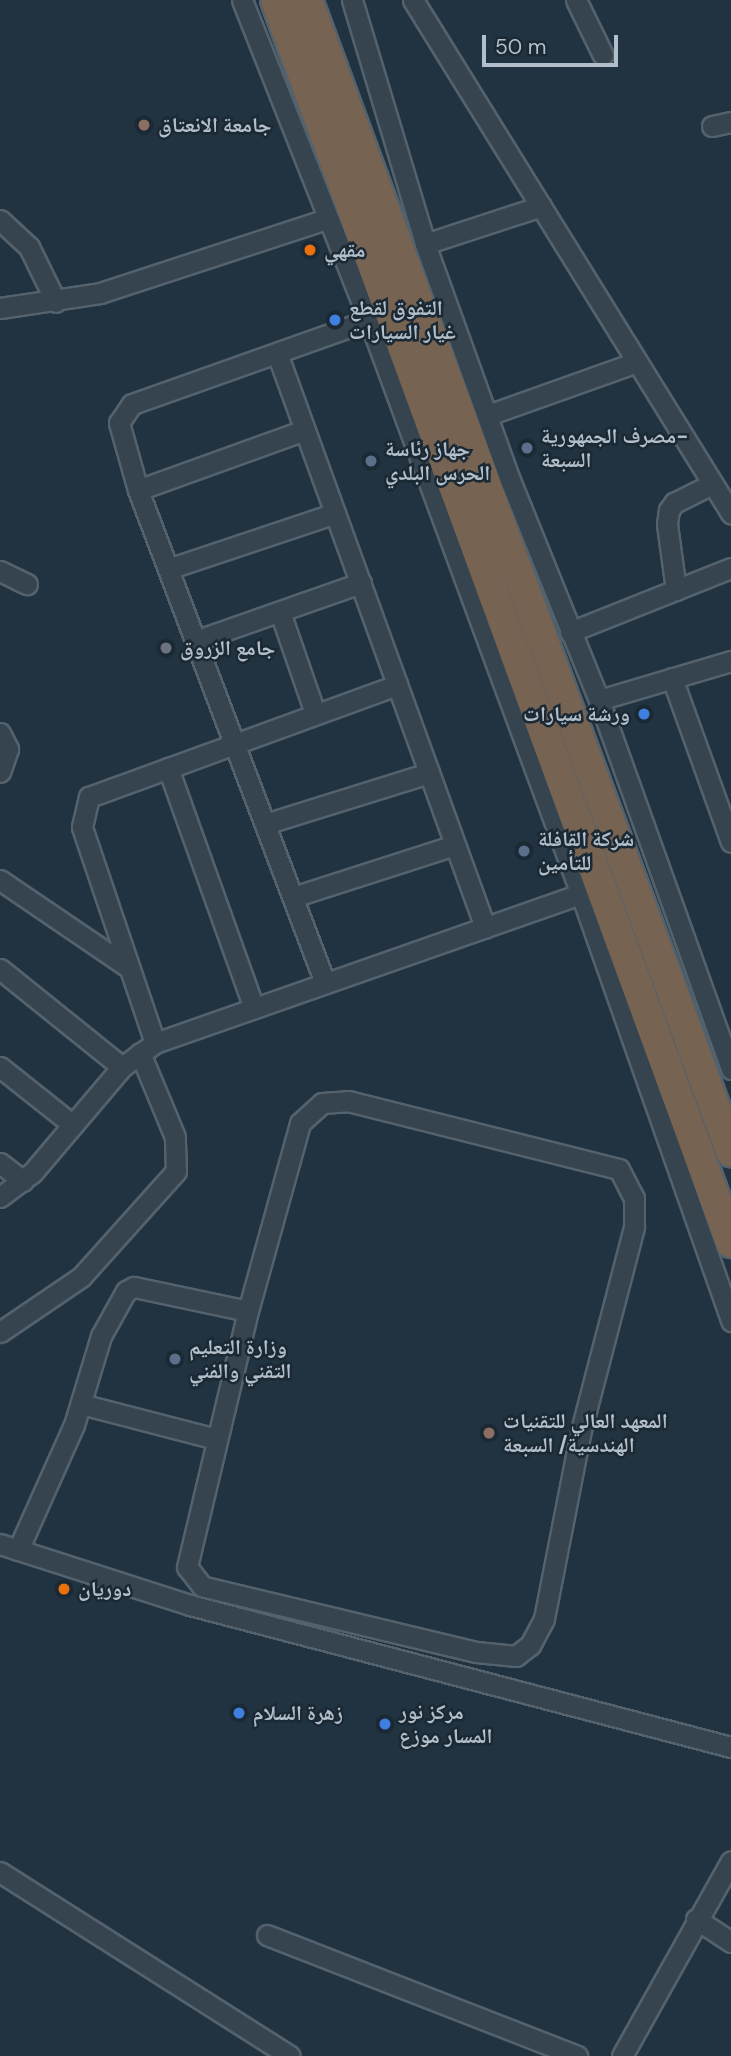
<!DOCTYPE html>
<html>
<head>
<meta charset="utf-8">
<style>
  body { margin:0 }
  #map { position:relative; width:731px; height:2056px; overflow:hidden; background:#213340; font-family:"DM Sans","Noto Naskh Arabic",sans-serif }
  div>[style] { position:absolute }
  .roads { filter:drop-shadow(2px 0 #54626d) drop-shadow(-2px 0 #54626d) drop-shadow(0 2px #54626d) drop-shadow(0 -2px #54626d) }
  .minor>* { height:19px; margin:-9.5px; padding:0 9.5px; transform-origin:9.5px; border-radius:9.5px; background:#36444f }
  .highway>* { height:30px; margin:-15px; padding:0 15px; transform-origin:15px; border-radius:15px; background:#766352 }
  .dots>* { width:19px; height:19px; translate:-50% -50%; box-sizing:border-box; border:4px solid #1b2934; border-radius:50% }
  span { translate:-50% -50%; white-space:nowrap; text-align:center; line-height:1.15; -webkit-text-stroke:5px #1b2934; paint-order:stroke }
  .poi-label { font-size:21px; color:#b2bfca; font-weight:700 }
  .left { translate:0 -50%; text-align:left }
  .right { translate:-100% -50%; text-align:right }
  .scale { position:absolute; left:482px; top:35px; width:136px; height:32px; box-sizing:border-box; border:4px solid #b2bfca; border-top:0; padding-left:9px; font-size:21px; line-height:24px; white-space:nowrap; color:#b2bfca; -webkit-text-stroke:5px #1b2934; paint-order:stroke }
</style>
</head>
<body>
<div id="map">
  <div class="roads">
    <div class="minor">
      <i style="left:242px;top:0;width:344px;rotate:68.4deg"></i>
      <i style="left:369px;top:320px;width:612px;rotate:69.73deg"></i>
      <i style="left:581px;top:894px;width:453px;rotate:70.6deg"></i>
      <i style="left:352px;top:0;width:255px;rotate:73.3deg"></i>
      <i style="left:425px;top:244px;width:251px;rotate:70.2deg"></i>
      <i style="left:510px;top:480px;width:237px;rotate:68deg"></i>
      <i style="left:599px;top:700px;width:392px;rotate:70.3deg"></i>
      <i style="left:413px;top:0;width:604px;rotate:58.21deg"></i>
      <i style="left:576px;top:0;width:61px;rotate:63.9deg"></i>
      <i style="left:712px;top:126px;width:19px;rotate:-12deg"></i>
      <i style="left:0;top:220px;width:40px;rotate:43deg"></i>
      <i style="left:29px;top:247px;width:61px;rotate:63.9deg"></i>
      <i style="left:425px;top:244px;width:122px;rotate:-18.1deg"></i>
      <i style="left:0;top:308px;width:101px;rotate:-8.5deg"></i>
      <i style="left:100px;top:293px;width:239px;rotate:-18.1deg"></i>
      <i style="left:277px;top:353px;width:611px;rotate:70.08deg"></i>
      <i style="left:488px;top:415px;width:158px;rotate:-19.6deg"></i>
      <i style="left:138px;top:490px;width:177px;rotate:-19.8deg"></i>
      <i style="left:168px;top:569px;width:176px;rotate:-18.5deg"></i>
      <i style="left:0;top:571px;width:30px;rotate:26deg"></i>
      <i style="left:676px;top:590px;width:67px;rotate:-97.8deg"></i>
      <i style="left:667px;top:524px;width:14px;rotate:-82deg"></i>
      <i style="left:669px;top:510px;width:9px;rotate:-54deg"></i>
      <i style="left:674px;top:503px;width:42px;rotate:-26.6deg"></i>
      <i style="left:280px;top:612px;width:107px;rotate:70.9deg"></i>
      <i style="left:570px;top:632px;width:173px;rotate:-21.7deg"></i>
      <i style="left:195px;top:641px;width:176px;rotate:-19.3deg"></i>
      <i style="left:672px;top:678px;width:174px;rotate:70.2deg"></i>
      <i style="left:599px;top:700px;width:138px;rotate:-16.5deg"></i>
      <i style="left:0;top:733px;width:18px;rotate:63deg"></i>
      <i style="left:8px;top:749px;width:24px;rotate:109deg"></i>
      <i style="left:168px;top:768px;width:255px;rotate:70.3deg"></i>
      <i style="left:265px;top:824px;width:172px;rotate:-17.3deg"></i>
      <i style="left:0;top:880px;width:155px;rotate:34.2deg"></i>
      <i style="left:293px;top:897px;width:170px;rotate:-17.8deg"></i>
      <i style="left:0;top:969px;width:156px;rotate:38.8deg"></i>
      <i style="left:325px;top:983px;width:527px;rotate:-110.77deg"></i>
      <i style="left:138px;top:490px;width:70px;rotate:-105.8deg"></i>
      <i style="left:119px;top:423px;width:23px;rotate:-56deg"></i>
      <i style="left:132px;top:404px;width:251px;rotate:-19.5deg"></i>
      <i style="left:155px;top:1043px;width:228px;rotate:-108.7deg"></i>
      <i style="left:82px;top:827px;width:31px;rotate:-77deg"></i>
      <i style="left:89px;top:797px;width:328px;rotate:-20deg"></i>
      <i style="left:0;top:1067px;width:93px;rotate:38.5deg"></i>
      <i style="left:348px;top:1101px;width:279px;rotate:14.1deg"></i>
      <i style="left:619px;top:1169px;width:33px;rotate:63deg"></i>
      <i style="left:634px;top:1198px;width:29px;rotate:90deg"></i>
      <i style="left:634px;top:1227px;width:210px;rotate:104.6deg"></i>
      <i style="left:581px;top:1430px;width:193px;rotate:101.1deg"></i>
      <i style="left:544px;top:1619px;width:30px;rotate:118deg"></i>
      <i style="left:530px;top:1645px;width:18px;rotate:142deg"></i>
      <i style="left:516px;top:1656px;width:40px;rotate:-174.3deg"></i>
      <i style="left:476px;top:1652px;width:282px;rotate:-166.5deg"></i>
      <i style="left:202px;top:1586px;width:24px;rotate:-128deg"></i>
      <i style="left:187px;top:1567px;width:263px;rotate:-76.6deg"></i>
      <i style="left:248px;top:1311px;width:195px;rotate:-74.5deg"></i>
      <i style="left:300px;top:1123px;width:30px;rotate:-42deg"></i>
      <i style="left:322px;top:1103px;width:26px;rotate:-4deg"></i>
      <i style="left:0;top:1163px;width:29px;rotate:38deg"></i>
      <i style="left:0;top:1197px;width:40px;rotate:-37deg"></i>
      <i style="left:32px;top:1173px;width:139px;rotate:-49.7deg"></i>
      <i style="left:122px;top:1067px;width:41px;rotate:-36deg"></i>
      <i style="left:155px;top:1043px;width:451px;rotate:-19.3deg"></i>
      <i style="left:0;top:1332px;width:98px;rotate:-34.2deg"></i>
      <i style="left:81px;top:1277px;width:142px;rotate:-48.1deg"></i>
      <i style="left:176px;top:1171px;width:34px;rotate:-92deg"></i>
      <i style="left:175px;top:1137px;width:91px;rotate:-112.6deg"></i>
      <i style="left:81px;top:1404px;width:139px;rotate:14.5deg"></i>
      <i style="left:0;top:1544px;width:200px;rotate:17.8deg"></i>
      <i style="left:190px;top:1605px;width:559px;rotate:14.71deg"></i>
      <i style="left:18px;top:1550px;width:137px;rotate:-65.9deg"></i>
      <i style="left:74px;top:1425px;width:93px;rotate:-73.1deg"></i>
      <i style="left:101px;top:1336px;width:51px;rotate:-60.9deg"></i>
      <i style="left:126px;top:1291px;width:9px;rotate:-27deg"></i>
      <i style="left:134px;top:1287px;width:116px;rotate:11.9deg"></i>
      <i style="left:0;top:1872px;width:343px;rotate:32.4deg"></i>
      <i style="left:696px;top:1919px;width:42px;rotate:33.3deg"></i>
      <i style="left:267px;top:1935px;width:333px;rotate:21.3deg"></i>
      <i style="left:622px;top:2056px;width:223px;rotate:-60.8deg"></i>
    </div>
    <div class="highway">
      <i style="left:276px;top:0;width:1323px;rotate:69.88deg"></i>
      <i style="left:307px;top:0;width:1227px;rotate:69.78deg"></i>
    </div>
  </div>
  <div class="dots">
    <i style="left:144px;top:125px;background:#8d6e63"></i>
    <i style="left:310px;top:250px;background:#e8710a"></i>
    <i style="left:335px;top:320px;background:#3f7fe0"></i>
    <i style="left:527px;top:448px;background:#5c6f8a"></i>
    <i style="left:371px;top:461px;background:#5c6f8a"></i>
    <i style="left:166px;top:648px;background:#6b7280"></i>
    <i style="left:644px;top:714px;background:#3f7fe0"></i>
    <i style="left:524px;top:851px;background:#5c6f8a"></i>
    <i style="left:175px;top:1359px;background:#5c6f8a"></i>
    <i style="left:489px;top:1433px;background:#8d6e63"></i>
    <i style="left:64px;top:1589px;background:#e8710a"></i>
    <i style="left:239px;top:1713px;background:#3f7fe0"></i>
    <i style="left:385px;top:1724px;background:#3f7fe0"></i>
  </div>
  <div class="poi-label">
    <span class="left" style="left:158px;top:125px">جامعة الانعتاق</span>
    <span class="left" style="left:324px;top:250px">مقهي</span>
    <span class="left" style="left:349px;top:320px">التفوق لقطع<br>غيار السيارات</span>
    <span class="left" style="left:541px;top:448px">مصرف الجمهورية-<br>السبعة</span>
    <span class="left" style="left:385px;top:461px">جهاز رئاسة<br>الحرس البلدي</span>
    <span class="left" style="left:180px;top:648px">جامع الزروق</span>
    <span class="right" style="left:630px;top:714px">ورشة سيارات</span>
    <span class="left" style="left:538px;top:851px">شركة القافلة<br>للتأمين</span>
    <span class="left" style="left:189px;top:1359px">وزارة التعليم<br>التقني والفني</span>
    <span class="left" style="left:503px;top:1433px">المعهد العالي للتقنيات<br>الهندسية/ السبعة</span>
    <span class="left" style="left:78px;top:1589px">دوريان</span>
    <span class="left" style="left:399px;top:1724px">مركز نور<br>المسار موزع</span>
    <span class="left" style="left:253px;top:1713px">زهرة السلام</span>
  </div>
  <div class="scale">50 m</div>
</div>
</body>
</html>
